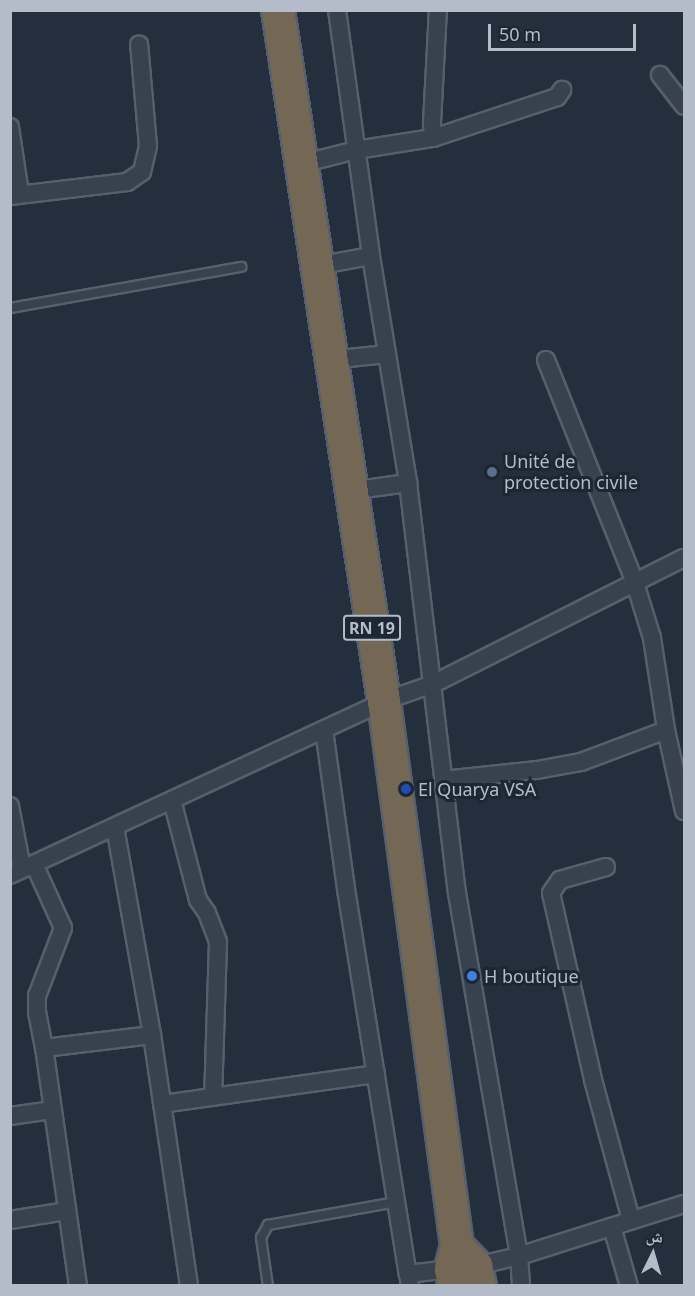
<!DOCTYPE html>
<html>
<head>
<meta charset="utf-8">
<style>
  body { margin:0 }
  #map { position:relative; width:695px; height:1296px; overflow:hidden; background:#242f3e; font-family:"Noto Sans","Noto Naskh Arabic",sans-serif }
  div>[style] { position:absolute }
  .roads { filter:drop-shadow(2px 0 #565f6c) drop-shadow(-2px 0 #565f6c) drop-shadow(0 2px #565f6c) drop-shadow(0 -2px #565f6c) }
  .lane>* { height:8px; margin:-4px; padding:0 4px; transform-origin:4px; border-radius:4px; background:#38414e }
  .street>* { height:16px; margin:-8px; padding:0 8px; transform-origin:8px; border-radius:8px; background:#38414e }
  .highway>* { height:32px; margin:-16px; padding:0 16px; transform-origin:16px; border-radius:16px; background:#746855 }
  .dots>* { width:16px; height:16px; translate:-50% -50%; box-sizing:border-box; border:3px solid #1d2633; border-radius:50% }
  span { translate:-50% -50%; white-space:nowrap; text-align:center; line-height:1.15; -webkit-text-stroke:6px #1d2633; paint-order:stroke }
  .shield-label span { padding:2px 4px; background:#1d2633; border:2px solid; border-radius:4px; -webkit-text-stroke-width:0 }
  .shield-label { font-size:16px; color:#b4bcc9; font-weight:700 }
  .poi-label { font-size:18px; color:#b4bcc9 }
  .left { translate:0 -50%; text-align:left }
  .frame { position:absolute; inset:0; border:12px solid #b4bcc9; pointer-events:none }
  .north { position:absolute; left:623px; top:1224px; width:60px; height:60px; -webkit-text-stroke:4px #1d2633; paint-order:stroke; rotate:5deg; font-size:16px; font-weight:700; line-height:24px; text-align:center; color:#b4bcc9 }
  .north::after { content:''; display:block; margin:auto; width:21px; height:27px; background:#b4bcc9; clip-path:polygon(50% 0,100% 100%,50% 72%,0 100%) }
  .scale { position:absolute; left:488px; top:24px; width:148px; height:27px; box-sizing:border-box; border:3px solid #b4bcc9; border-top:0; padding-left:8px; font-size:18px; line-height:21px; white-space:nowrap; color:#b4bcc9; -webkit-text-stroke:4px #1d2633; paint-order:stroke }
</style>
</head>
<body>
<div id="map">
  <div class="roads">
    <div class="lane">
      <i style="left:10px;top:308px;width:235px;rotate:-10.1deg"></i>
      <i style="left:268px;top:1286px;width:49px;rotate:-98.3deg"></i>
      <i style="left:261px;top:1238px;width:15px;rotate:-62deg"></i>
      <i style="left:268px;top:1225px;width:130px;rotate:-10.2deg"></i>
    </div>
    <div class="street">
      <i style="left:337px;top:10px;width:248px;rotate:82.1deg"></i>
      <i style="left:371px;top:256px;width:230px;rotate:80.7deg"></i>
      <i style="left:408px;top:483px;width:413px;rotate:83.2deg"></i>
      <i style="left:457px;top:893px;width:368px;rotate:80.3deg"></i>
      <i style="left:519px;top:1256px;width:30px;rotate:86deg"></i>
      <i style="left:660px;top:75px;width:39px;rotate:52deg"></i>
      <i style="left:10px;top:127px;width:68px;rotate:81.5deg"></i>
      <i style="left:433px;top:138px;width:131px;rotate:-18.3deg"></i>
      <i style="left:557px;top:97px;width:9px;rotate:-54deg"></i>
      <i style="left:301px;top:164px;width:57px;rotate:-14.3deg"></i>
      <i style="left:356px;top:150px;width:78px;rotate:-8.9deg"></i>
      <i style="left:433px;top:138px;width:15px;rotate:-94deg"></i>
      <i style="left:432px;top:123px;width:113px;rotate:-87deg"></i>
      <i style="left:10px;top:196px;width:118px;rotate:-6.8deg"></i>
      <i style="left:127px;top:182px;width:18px;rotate:-34deg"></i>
      <i style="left:142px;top:172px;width:27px;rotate:-77deg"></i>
      <i style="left:148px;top:146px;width:102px;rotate:-95deg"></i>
      <i style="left:316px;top:266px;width:56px;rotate:-10.3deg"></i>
      <i style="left:330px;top:360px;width:57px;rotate:-6deg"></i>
      <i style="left:546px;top:360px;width:240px;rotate:68.2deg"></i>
      <i style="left:635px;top:583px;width:58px;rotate:72.8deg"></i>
      <i style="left:652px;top:638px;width:93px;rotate:81.3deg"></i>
      <i style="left:350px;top:491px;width:59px;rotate:-7.9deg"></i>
      <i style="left:324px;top:730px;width:161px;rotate:82.1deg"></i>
      <i style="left:346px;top:889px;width:390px;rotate:80.9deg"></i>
      <i style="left:443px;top:780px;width:95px;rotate:-6.1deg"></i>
      <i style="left:537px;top:770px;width:45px;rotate:-10.3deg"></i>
      <i style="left:581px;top:762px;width:91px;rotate:-20.6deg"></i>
      <i style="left:666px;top:730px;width:83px;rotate:77.5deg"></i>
      <i style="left:172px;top:800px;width:103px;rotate:75.4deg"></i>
      <i style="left:198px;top:900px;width:16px;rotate:55deg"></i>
      <i style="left:207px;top:913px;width:31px;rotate:69deg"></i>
      <i style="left:218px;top:942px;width:155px;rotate:91.8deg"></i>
      <i style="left:10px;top:806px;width:64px;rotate:79.2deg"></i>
      <i style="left:115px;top:827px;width:211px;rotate:79.9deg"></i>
      <i style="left:152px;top:1035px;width:254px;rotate:81.6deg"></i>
      <i style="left:34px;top:864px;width:70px;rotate:65.6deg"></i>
      <i style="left:63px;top:928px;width:73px;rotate:110.9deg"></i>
      <i style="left:37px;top:996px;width:16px;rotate:90deg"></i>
      <i style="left:37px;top:1012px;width:37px;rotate:79deg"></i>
      <i style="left:606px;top:867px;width:48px;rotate:164.2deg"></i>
      <i style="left:560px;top:880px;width:16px;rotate:125deg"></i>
      <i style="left:551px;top:893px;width:192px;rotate:77.3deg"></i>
      <i style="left:593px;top:1080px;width:145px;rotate:74.8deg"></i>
      <i style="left:10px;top:875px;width:412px;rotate:-24.9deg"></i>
      <i style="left:384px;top:701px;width:52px;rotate:-19.1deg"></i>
      <i style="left:433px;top:684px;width:281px;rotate:-26.7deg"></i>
      <i style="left:162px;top:1104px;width:216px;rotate:-8deg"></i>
      <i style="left:10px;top:1116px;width:42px;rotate:-8.1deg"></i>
      <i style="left:10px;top:1220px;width:58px;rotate:-9deg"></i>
      <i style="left:612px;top:1227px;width:61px;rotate:73.9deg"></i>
      <i style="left:410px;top:1285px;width:11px;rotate:-100deg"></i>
      <i style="left:408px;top:1274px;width:68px;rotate:-6.7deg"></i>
      <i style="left:476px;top:1266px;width:44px;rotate:-13.1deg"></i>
      <i style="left:519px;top:1256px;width:173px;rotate:-17.5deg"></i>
      <i style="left:78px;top:1286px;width:240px;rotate:-98.1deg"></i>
      <i style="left:44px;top:1048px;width:109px;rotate:-6.9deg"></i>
    </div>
    <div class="highway">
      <i style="left:278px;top:10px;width:699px;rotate:81.28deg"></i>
      <i style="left:384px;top:701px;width:550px;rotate:82.37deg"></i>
      <i style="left:457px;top:1246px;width:24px;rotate:105deg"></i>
      <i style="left:451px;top:1269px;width:17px;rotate:77deg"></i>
      <i style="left:457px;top:1246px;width:28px;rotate:46deg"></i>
      <i style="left:476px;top:1266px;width:20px;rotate:79deg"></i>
    </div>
  </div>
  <div class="dots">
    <i style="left:492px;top:472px;background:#5c6f8a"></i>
    <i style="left:406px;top:789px;background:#1a4fb4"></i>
    <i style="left:472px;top:976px;background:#3f7fe0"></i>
  </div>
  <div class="shield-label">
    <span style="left:372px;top:628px">RN 19</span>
  </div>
  <div class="poi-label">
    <span class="left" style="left:504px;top:472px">Unité de<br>protection civile</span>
    <span class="left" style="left:418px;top:789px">El Quarya VSA</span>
    <span class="left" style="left:484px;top:976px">H boutique</span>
  </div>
  <div class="frame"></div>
  <div class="north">ش</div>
  <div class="scale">50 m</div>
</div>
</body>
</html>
